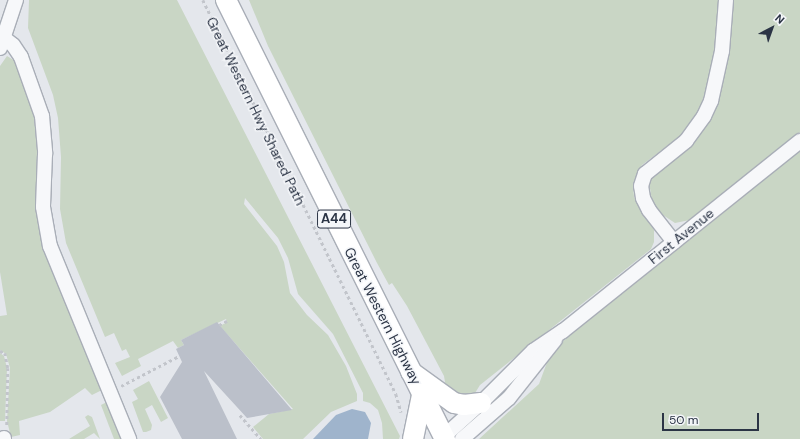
<!DOCTYPE html>
<html>
<head>
<meta charset="utf-8">
<style>
  body { margin:0 }
  #map { position:relative; width:800px; height:439px; overflow:hidden; background:#e4e7ec; font-family:"DM Sans",sans-serif }
  div>[style] { position:absolute }
  .green>* { inset:0; background:#c9d6c5 }
  .water>* { inset:0; background:#9fb4cc }
  .building>* { inset:0; background:#bbc0ca }
  .path>* { height:2.5px; margin-top:-1.25px; transform-origin:0; background:repeating-linear-gradient(90deg,#c2c5cb 0 3px,transparent 0 6px) }
  .roads { filter:drop-shadow(1px 0 #a9aeb7) drop-shadow(-1px 0 #a9aeb7) drop-shadow(0 1px #a9aeb7) drop-shadow(0 -1px #a9aeb7) }
  .minor>* { height:14px; margin:-7px; padding:0 7px; transform-origin:7px; border-radius:7px; background:#f7f8fa }
  .highway>* { height:20px; margin:-10px; padding:0 10px; transform-origin:10px; border-radius:10px; background:#fff }
  span { translate:-50% -50%; white-space:nowrap; text-align:center; line-height:1.15; -webkit-text-stroke:3px #f4f6f9; paint-order:stroke }
  .shield-label span { padding:1px 3px; background:#f4f6f9; border:1px solid; border-radius:3px; -webkit-text-stroke-width:0 }
  .shield-label { font-size:13px; color:#2b3445; font-weight:700 }
  .street-label { font-size:14px; color:#2b3445 }
  .north { position:absolute; left:752px; top:8px; width:40px; height:40px; -webkit-text-stroke:3px #f4f6f9; paint-order:stroke; rotate:41deg; font-size:11px; font-weight:700; line-height:16px; text-align:center; color:#2b3445 }
  .north::after { content:''; display:block; margin:auto; width:14px; height:18px; background:#2b3445; clip-path:polygon(50% 0,100% 100%,50% 72%,0 100%) }
  .scale { position:absolute; left:662px; top:413px; width:97px; height:18px; box-sizing:border-box; border:2px solid #2b3445; border-top:0; padding-left:5px; font-size:12px; line-height:14px; white-space:nowrap; color:#2b3445; -webkit-text-stroke:3px #f4f6f9; paint-order:stroke }
</style>
</head>
<body>
<div id="map">
  <div class="green">
    <i style="clip-path:polygon(29px 0,177px 0,400px 436px,399px 439px,383px 439px,382px 423px,378px 410px,370px 403px,363px 401px,363px 393px,333px 334px,298px 294px,288px 258px,278px 238px,245px 198px,244px 204px,277px 246px,284px 262px,290px 293px,307px 315px,328px 335px,346px 366px,357px 394px,357px 401px,331px 412px,303px 439px,263px 439px,253px 427px,269px 414px,293px 409px,220px 326px,227px 322px,226px 319px,181px 340px,184px 345px,178px 348px,173px 341px,138px 359px,141px 366px,122px 376px,115px 363px,130px 357px,126px 349px,122px 351px,114px 333px,105px 337px,66px 243px,60px 209px,61px 157px,58px 118px,53px 95px,28px 28px)"></i>
    <i style="clip-path:polygon(249px 0,720px 0,715px 58px,701px 106px,683px 134px,642px 165px,633px 184px,634px 197px,654px 230px,654px 242px,651px 249px,480px 385px,475px 393px,462px 398px,446px 388px,444px 376px,407px 306px,392px 283px,389px 285px,377px 263px,268px 46px)"></i>
    <i style="clip-path:polygon(732px 0,800px 0,800px 132px,690px 220px,675px 223px,660px 213px,652px 201px,649px 182px,654px 174px,698px 135px)"></i>
    <i style="clip-path:polygon(7px 56px,15px 61px,34px 116px,37px 150px,36px 210px,44px 249px,102px 390px,92px 395px,85px 388px,50px 412px,19px 421px,20px 435px,11px 437px,7px 421px,10px 368px,6px 354px,0 350px,0 316px,7px 315px,0 272px,0 66px)"></i>
    <i style="clip-path:polygon(800px 151px,800px 439px,479px 439px,539px 384px,549px 357px,557px 346px)"></i>
    <i style="clip-path:polygon(0 353px,4px 356px,7px 368px,5px 421px,0 421px)"></i>
    <i style="clip-path:polygon(149px 381px,168px 418px,161px 422px,152px 405px,145px 409px,152px 425px,151px 430px,146px 432px,143px 432px,132px 402px,138px 399px,133px 390px)"></i>
    <i style="clip-path:polygon(107px 402px,119px 431px,121px 439px,114px 439px,101px 405px)"></i>
    <i style="clip-path:polygon(88px 415px,92px 417px,100px 439px,94px 433px,84px 439px,69px 439px,90px 426px,85px 417px)"></i>
  </div>
  <div class="water">
    <i style="clip-path:polygon(352px 409px,365px 412px,371px 423px,368px 439px,313px 439px,336px 415px)"></i>
  </div>
  <div class="building">
    <i style="clip-path:polygon(217px 322px,292px 410px,247px 418px,204px 371px,237px 439px,182px 439px,160px 397px,182px 362px,176px 349px,184px 345px,181px 340px)"></i>
  </div>
  <div class="path">
    <i style="left:203px;top:0;width:439px;rotate:63.9deg"></i>
    <i style="left:396px;top:394px;width:19px;rotate:74deg"></i>
    <i style="left:219px;top:325px;width:9px;rotate:-27deg"></i>
    <i style="left:0;top:351px;width:5px;rotate:22deg"></i>
    <i style="left:5px;top:353px;width:15px;rotate:79deg"></i>
    <i style="left:8px;top:368px;width:58px;rotate:91deg"></i>
    <i style="left:121px;top:386px;width:65px;rotate:-27.3deg"></i>
    <i style="left:240px;top:415px;width:32px;rotate:49deg"></i>
  </div>
  <div class="roads">
    <div class="minor">
      <i style="left:4px;top:38px;width:11px;rotate:38deg"></i>
      <i style="left:13px;top:45px;width:14px;rotate:56deg"></i>
      <i style="left:21px;top:57px;width:63px;rotate:70.4deg"></i>
      <i style="left:42px;top:116px;width:38px;rotate:85deg"></i>
      <i style="left:45px;top:154px;width:53px;rotate:92.2deg"></i>
      <i style="left:43px;top:207px;width:40px;rotate:80deg"></i>
      <i style="left:50px;top:246px;width:209px;rotate:67.7deg"></i>
      <i style="left:0;top:48px;width:51px;rotate:-71.6deg"></i>
      <i style="left:674px;top:242px;width:41px;rotate:-128deg"></i>
      <i style="left:649px;top:210px;width:13px;rotate:-117deg"></i>
      <i style="left:643px;top:198px;width:12px;rotate:-99deg"></i>
      <i style="left:641px;top:186px;width:13px;rotate:-72deg"></i>
      <i style="left:645px;top:174px;width:53px;rotate:-38.8deg"></i>
      <i style="left:686px;top:141px;width:31px;rotate:-54deg"></i>
      <i style="left:704px;top:116px;width:17px;rotate:-65deg"></i>
      <i style="left:711px;top:101px;width:51px;rotate:-77.6deg"></i>
      <i style="left:722px;top:51px;width:51px;rotate:-85.5deg"></i>
      <i style="left:4px;top:438px;width:1px;rotate:90deg"></i>
      <i style="left:441px;top:439px;width:54px;rotate:-42deg"></i>
      <i style="left:481px;top:403px;width:74px;rotate:-45deg"></i>
      <i style="left:533px;top:351px;width:36px;rotate:-34deg"></i>
      <i style="left:563px;top:331px;width:304px;rotate:-38.7deg"></i>
      <i style="left:462px;top:439px;width:62px;rotate:-41.1deg"></i>
      <i style="left:509px;top:398px;width:74px;rotate:-51.6deg"></i>
    </div>
    <div class="highway">
      <i style="left:226px;top:0;width:491px;rotate:63.5deg"></i>
      <i style="left:411px;top:372px;width:53px;rotate:35.8deg"></i>
      <i style="left:454px;top:403px;width:10px;rotate:11deg"></i>
      <i style="left:464px;top:405px;width:17px;rotate:-7deg"></i>
      <i style="left:413px;top:439px;width:45px;rotate:-78.4deg"></i>
    </div>
  </div>
  <div class="shield-label">
    <span style="left:334px;top:219px">A44</span>
  </div>
  <div class="street-label">
    <span style="left:256px;top:111px;rotate:64deg">Great Western Hwy Shared Path</span>
    <span style="left:681px;top:236px;rotate:-39deg">First Avenue</span>
    <span style="left:383px;top:316px;rotate:63deg">Great Western Highway</span>
  </div>
  <div class="north">N</div>
  <div class="scale">50 m</div>
</div>
</body>
</html>
